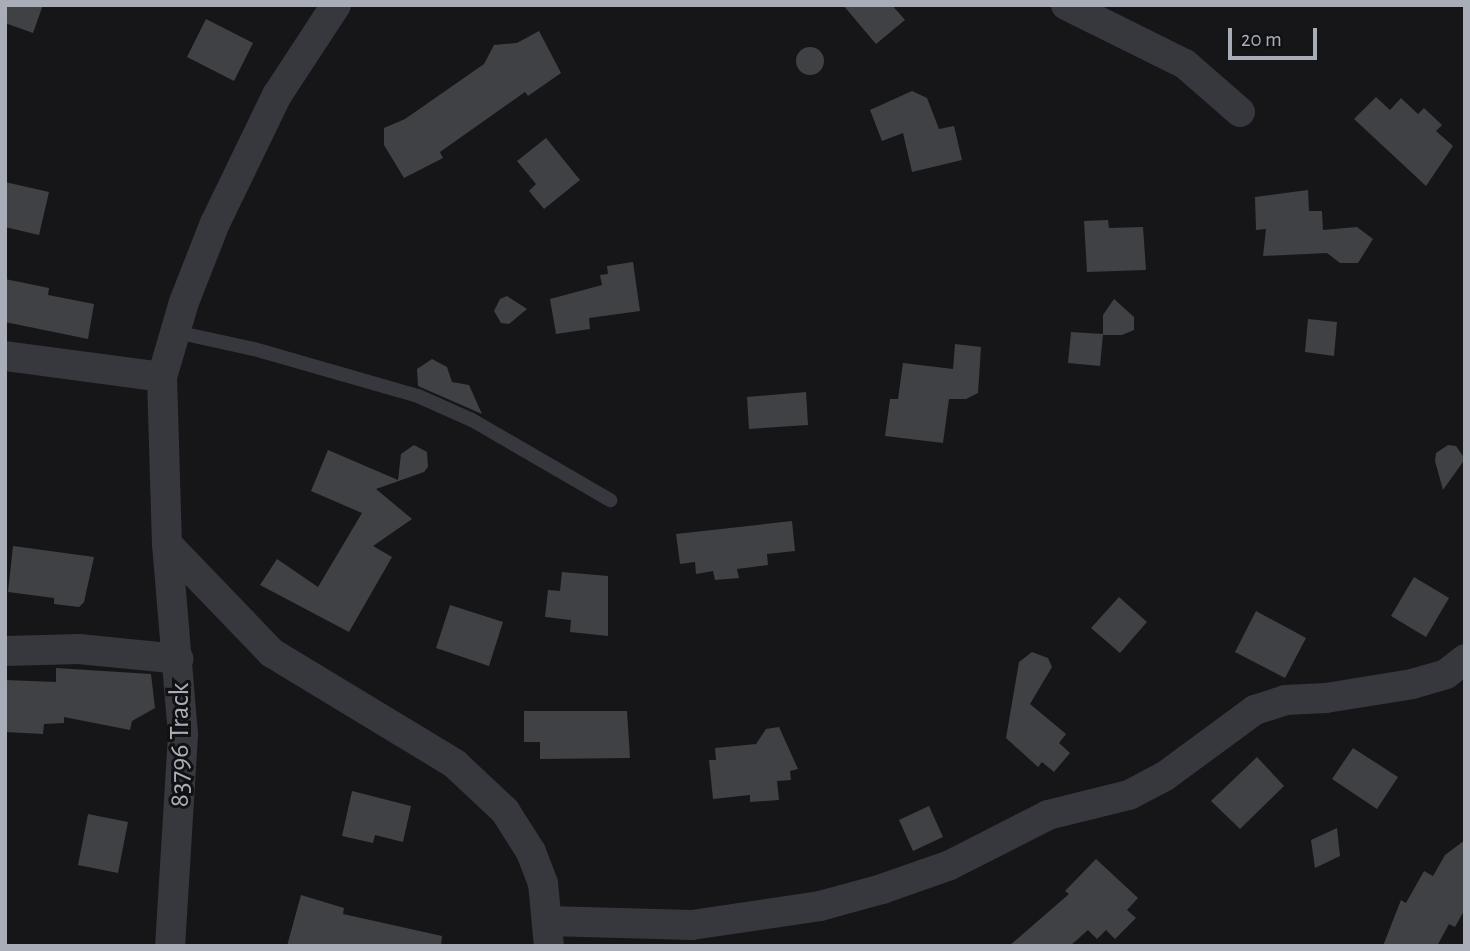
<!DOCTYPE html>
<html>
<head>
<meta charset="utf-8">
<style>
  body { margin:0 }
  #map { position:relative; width:1470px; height:951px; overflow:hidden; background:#161618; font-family:"Alegreya Sans",sans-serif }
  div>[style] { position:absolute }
  .building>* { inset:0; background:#404145 }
  .round { border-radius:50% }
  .service>* { height:14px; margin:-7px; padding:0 7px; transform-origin:7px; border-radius:7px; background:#37383d }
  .minor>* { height:30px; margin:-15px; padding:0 15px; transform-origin:15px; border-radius:15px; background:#37383d }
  span { translate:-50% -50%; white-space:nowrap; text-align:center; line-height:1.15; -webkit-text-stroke:6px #111113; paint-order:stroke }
  .street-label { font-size:28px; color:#a8adb8 }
  .frame { position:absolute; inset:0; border:7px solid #a8adb8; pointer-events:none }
  .scale { position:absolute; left:1228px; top:28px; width:89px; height:32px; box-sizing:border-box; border:4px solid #a8adb8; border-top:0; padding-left:9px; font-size:21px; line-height:24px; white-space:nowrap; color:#a8adb8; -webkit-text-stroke:5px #111113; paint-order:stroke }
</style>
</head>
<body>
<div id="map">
  <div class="building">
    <i style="clip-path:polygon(5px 5px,43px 5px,33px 33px,5px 23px)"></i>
    <i style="clip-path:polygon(843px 5px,892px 5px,905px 20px,876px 44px)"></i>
    <i style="clip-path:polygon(206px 19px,253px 43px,234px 81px,187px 57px)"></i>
    <i style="clip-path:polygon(539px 31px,561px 73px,528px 96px,525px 92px,440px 152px,443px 158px,404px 178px,384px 145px,384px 128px,405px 119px,484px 64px,494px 45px,517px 43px)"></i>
    <i class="round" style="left:796px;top:47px;width:28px;height:28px"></i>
    <i style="clip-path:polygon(912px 91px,927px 98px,939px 129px,954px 126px,962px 160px,912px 172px,903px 133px,882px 141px,870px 110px)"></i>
    <i style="clip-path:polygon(1376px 97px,1390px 110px,1401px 98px,1418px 114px,1424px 108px,1442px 125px,1436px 131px,1453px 146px,1426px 186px,1354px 119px)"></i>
    <i style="clip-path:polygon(546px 138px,580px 180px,544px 209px,529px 191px,536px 184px,517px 161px)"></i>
    <i style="clip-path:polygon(5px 182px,49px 192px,39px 235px,5px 227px)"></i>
    <i style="clip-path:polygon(1308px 190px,1309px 211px,1322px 211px,1323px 230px,1357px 227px,1373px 239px,1358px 263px,1340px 263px,1327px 253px,1263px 256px,1266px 229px,1256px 230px,1255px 197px)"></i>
    <i style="clip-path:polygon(1108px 220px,1109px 228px,1143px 227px,1146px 270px,1087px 272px,1084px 221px)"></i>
    <i style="clip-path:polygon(633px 262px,640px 311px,589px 318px,590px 329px,556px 334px,550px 299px,602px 285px,600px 275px,608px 274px,607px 266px)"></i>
    <i style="clip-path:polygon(5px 279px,49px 288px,48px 295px,94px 304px,88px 339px,5px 322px)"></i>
    <i style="clip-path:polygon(507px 296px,527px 309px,509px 324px,501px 323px,494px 311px,500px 299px)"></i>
    <i style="clip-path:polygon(1114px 299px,1134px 317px,1134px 330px,1122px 335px,1103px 335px,1103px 315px)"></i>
    <i style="clip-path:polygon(1308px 319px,1337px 322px,1334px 356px,1305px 352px)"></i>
    <i style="clip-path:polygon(1071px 332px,1103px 334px,1100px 366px,1068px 363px)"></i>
    <i style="clip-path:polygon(955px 344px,981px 347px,978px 393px,966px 399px,949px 399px,943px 443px,885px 436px,890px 399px,898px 399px,903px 363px,953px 369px)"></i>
    <i style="clip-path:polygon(432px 359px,447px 367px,452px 382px,469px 385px,482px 414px,418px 386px,417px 369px)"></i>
    <i style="clip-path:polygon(806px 392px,808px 425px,749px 429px,747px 397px)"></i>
    <i style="clip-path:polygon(414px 445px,427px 452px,428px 467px,424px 472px,376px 489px,412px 519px,373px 546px,392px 557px,349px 632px,260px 585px,277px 559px,318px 587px,362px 513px,311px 491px,328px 450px,398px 480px,401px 454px)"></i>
    <i style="clip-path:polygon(1448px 445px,1456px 446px,1465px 459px,1443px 490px,1435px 461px,1436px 453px)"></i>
    <i style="clip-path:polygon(792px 521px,795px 551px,767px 554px,768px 565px,737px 569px,739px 578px,715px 580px,713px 571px,696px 574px,695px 562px,680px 564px,676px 534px)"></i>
    <i style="clip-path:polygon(13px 546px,94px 557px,84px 602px,79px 607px,54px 604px,54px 598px,8px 592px)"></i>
    <i style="clip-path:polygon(562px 572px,608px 576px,608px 636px,570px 632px,571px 620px,545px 617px,548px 590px,560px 591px)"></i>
    <i style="clip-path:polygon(1414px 577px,1449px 598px,1426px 637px,1391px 616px)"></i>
    <i style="clip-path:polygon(1119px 597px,1147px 622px,1120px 653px,1091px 628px)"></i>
    <i style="clip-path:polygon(450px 605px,503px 622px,489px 666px,436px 648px)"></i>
    <i style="clip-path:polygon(1256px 611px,1306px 638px,1285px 678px,1235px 652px)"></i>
    <i style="clip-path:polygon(1032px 652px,1048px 658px,1052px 667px,1030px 704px,1066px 734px,1059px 743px,1070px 753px,1054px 772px,1042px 762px,1038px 767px,1006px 738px,1019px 662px)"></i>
    <i style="clip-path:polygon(56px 668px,151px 674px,155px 708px,132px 721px,130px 730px,64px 717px,64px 723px,44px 724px,43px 734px,5px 732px,5px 680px,56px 682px)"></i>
    <i style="clip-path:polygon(524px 711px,627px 711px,630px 758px,540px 759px,540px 742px,524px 742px)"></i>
    <i style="clip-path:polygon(779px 727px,798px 769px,790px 771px,791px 780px,777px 781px,779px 800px,750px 802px,750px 795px,713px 799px,709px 760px,716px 760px,715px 748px,756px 744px,766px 729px)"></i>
    <i style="clip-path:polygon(1353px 748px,1398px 777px,1377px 809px,1332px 779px)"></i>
    <i style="clip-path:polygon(1257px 757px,1284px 786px,1240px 829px,1211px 801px)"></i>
    <i style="clip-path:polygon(352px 791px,411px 806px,403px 842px,375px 835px,373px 843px,342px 836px)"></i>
    <i style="clip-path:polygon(929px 806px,943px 837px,913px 851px,899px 820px)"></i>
    <i style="clip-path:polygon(88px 814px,128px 822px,118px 873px,78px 865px)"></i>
    <i style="clip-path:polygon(1337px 828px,1340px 856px,1315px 868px,1311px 840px)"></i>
    <i style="clip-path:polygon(1465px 840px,1465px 909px,1455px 927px,1449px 924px,1437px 946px,1383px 946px,1401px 900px,1406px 903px,1424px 871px,1433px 876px,1445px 855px)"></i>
    <i style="clip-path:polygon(1096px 859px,1138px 898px,1127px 910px,1136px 918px,1115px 939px,1106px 930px,1097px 939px,1088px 930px,1070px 946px,1009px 946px,1069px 894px,1065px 891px)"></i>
    <i style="clip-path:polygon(301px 895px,344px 908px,343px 914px,442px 936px,441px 946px,287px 946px)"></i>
  </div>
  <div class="service">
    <i style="left:176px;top:332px;width:80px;rotate:12.3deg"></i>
    <i style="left:254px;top:349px;width:171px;rotate:16deg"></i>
    <i style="left:418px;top:396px;width:59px;rotate:24deg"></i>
    <i style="left:472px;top:420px;width:160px;rotate:30.1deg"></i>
  </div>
  <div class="minor">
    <i style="left:336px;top:5px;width:108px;rotate:123.2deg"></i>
    <i style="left:277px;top:95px;width:142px;rotate:115.8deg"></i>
    <i style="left:215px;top:223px;width:85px;rotate:111.4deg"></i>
    <i style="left:184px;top:302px;width:78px;rotate:106.3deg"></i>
    <i style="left:162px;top:377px;width:167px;rotate:88.3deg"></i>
    <i style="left:167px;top:544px;width:151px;rotate:46.1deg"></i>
    <i style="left:272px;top:653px;width:214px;rotate:31.2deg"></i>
    <i style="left:455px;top:764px;width:69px;rotate:43.2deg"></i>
    <i style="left:505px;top:811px;width:49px;rotate:57.6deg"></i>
    <i style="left:531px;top:852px;width:33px;rotate:69deg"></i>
    <i style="left:543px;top:883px;width:63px;rotate:84.6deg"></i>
    <i style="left:1066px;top:5px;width:133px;rotate:26.4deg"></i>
    <i style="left:1185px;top:64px;width:73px;rotate:41.1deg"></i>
    <i style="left:5px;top:356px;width:158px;rotate:7.6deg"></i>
    <i style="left:167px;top:544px;width:192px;rotate:85.2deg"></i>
    <i style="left:183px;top:735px;width:211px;rotate:93.5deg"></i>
    <i style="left:5px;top:651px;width:74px;rotate:-1.5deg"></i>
    <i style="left:79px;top:649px;width:100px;rotate:5.7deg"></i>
    <i style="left:548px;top:921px;width:144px;rotate:1.6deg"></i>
    <i style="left:692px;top:925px;width:129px;rotate:-8.4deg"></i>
    <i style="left:820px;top:906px;width:64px;rotate:-15.3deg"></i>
    <i style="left:882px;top:889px;width:72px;rotate:-19.4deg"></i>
    <i style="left:950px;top:865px;width:110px;rotate:-27deg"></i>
    <i style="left:1048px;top:815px;width:83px;rotate:-13.9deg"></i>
    <i style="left:1129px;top:795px;width:41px;rotate:-27.8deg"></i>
    <i style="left:1165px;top:776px;width:112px;rotate:-36.3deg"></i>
    <i style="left:1255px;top:710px;width:32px;rotate:-18deg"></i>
    <i style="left:1285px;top:700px;width:41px;rotate:-2.8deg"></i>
    <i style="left:1326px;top:698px;width:87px;rotate:-9.2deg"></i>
    <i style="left:1412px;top:684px;width:35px;rotate:-16deg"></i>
    <i style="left:1446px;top:674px;width:24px;rotate:-38deg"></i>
  </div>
  <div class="street-label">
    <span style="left:180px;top:745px;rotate:-90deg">83796 Track</span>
  </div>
  <div class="frame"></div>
  <div class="scale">20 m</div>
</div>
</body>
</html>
